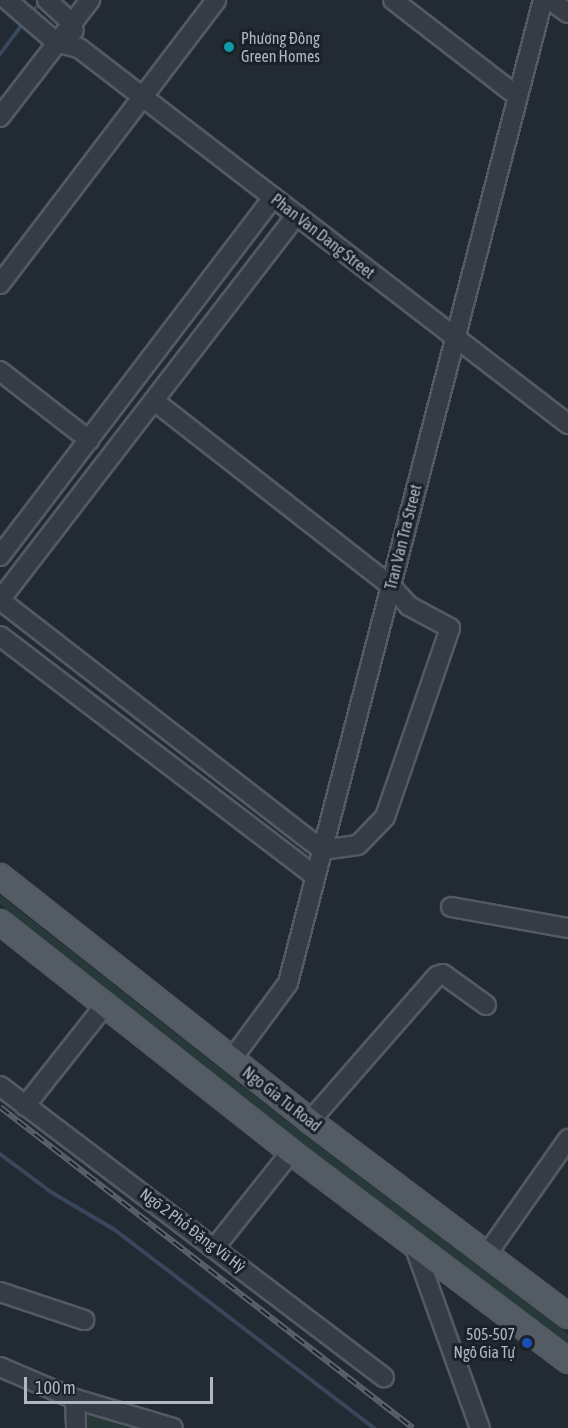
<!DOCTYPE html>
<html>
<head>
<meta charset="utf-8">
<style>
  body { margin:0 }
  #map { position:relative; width:568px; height:1428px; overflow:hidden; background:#222a34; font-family:"Asap Condensed",sans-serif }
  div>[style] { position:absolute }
  .green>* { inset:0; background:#283939 }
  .stream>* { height:4px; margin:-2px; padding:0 2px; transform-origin:2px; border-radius:2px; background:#39475c }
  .roads { filter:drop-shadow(2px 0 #535a63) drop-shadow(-2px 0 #535a63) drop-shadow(0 2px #535a63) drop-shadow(0 -2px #535a63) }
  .minor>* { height:18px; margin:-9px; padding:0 9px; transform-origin:9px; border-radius:9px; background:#353c45 }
  .major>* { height:22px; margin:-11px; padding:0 11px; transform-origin:11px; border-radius:11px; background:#535b65 }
  .rail>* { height:6px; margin-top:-3px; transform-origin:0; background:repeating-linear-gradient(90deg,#1b2129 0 11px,#5a626e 0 22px); box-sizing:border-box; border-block:2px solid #5a626e }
  .dots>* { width:16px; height:16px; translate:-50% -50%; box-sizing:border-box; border:3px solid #1b2129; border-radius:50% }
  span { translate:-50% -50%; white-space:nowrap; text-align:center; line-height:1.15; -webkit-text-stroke:6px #1b2129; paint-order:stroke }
  .poi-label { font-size:16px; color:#b0b7c2 }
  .left { translate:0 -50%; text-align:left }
  .right { translate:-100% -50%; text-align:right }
  .street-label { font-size:16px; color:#b0b7c2 }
  .scale { position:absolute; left:24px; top:1377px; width:189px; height:27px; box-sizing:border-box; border:3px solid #b0b7c2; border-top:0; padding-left:8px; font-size:18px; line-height:21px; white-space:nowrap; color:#b0b7c2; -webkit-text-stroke:4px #1b2129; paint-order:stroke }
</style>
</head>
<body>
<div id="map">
  <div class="green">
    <i style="clip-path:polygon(0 895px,302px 1133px,568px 1334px,568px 1343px,298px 1140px,0 904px)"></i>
    <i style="clip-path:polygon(82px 1406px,150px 1428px,82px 1428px)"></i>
  </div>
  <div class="stream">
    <i style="left:31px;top:14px;width:16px;rotate:-52deg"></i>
    <i style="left:0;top:54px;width:40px;rotate:-53deg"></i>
    <i style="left:0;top:1154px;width:64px;rotate:36.7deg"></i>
    <i style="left:51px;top:1192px;width:74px;rotate:30.7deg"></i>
    <i style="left:115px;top:1230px;width:326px;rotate:37.4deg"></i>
  </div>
  <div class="roads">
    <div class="minor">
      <i style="left:7px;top:0;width:65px;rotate:40.6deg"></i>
      <i style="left:56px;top:42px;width:24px;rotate:15deg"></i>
      <i style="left:79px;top:48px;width:617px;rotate:37.56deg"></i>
      <i style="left:47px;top:0;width:33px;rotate:43deg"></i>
      <i style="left:71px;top:22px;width:9px;rotate:72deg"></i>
      <i style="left:393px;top:0;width:157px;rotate:37.7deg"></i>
      <i style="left:550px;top:0;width:22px;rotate:36deg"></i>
      <i style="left:0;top:117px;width:148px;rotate:-52.4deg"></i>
      <i style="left:0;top:284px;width:357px;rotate:-52.7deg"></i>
      <i style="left:0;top:371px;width:113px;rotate:37.8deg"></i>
      <i style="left:0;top:556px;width:451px;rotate:-52.7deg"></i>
      <i style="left:0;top:600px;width:408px;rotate:37.8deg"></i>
      <i style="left:322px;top:850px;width:36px;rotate:-8deg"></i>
      <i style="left:358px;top:845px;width:39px;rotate:-46deg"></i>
      <i style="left:385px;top:817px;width:200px;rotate:-71deg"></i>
      <i style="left:450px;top:628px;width:47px;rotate:-151.8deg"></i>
      <i style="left:409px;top:606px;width:27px;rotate:-132deg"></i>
      <i style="left:391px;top:586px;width:301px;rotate:-142deg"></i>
      <i style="left:0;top:600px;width:486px;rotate:-52.4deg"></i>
      <i style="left:0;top:636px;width:396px;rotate:37.3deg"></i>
      <i style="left:451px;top:907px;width:119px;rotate:10.2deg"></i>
      <i style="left:232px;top:1059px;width:94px;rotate:-53.6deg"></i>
      <i style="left:288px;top:983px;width:1016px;rotate:-75.46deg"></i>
      <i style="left:0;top:1086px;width:482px;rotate:37.2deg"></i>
      <i style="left:25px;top:1106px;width:129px;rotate:-51.6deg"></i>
      <i style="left:310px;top:1121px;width:193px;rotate:-48.8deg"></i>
      <i style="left:437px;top:976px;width:6px;rotate:-18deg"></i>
      <i style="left:443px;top:974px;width:53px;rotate:35.8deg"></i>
      <i style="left:414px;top:1245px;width:195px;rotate:70.2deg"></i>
      <i style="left:216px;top:1246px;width:120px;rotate:-51.4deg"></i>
      <i style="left:487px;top:1254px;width:141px;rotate:-54.8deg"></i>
      <i style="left:0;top:1292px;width:89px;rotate:18.4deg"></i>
      <i style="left:0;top:1367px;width:82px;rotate:23.1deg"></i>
      <i style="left:75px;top:1399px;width:102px;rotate:16.5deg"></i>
      <i style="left:75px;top:1399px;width:29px;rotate:88deg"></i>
    </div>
    <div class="major">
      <i style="left:0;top:876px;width:395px;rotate:38.3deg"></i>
      <i style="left:310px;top:1121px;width:323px;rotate:37.1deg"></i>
      <i style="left:0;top:922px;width:371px;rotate:38.3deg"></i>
      <i style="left:291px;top:1152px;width:347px;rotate:37deg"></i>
    </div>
  </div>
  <div class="rail">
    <i style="left:0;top:1107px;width:523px;rotate:37.86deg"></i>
  </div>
  <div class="dots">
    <i style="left:229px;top:47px;background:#0f9aa8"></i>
    <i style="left:527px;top:1343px;background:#1a4fb4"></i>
  </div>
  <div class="poi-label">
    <span class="left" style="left:241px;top:47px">Phương Đông<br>Green Homes</span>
    <span class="right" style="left:515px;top:1343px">505-507<br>Ngô Gia Tự</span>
  </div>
  <div class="street-label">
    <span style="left:323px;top:236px;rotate:38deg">Phan Van Dang Street</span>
    <span style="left:403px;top:537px;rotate:-76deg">Tran Van Tra Street</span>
    <span style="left:282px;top:1099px;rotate:38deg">Ngo Gia Tu Road</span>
    <span style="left:193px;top:1230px;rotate:37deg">Ngõ 2 Phố Đặng Vũ Hỷ</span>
  </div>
  <div class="scale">100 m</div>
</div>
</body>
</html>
